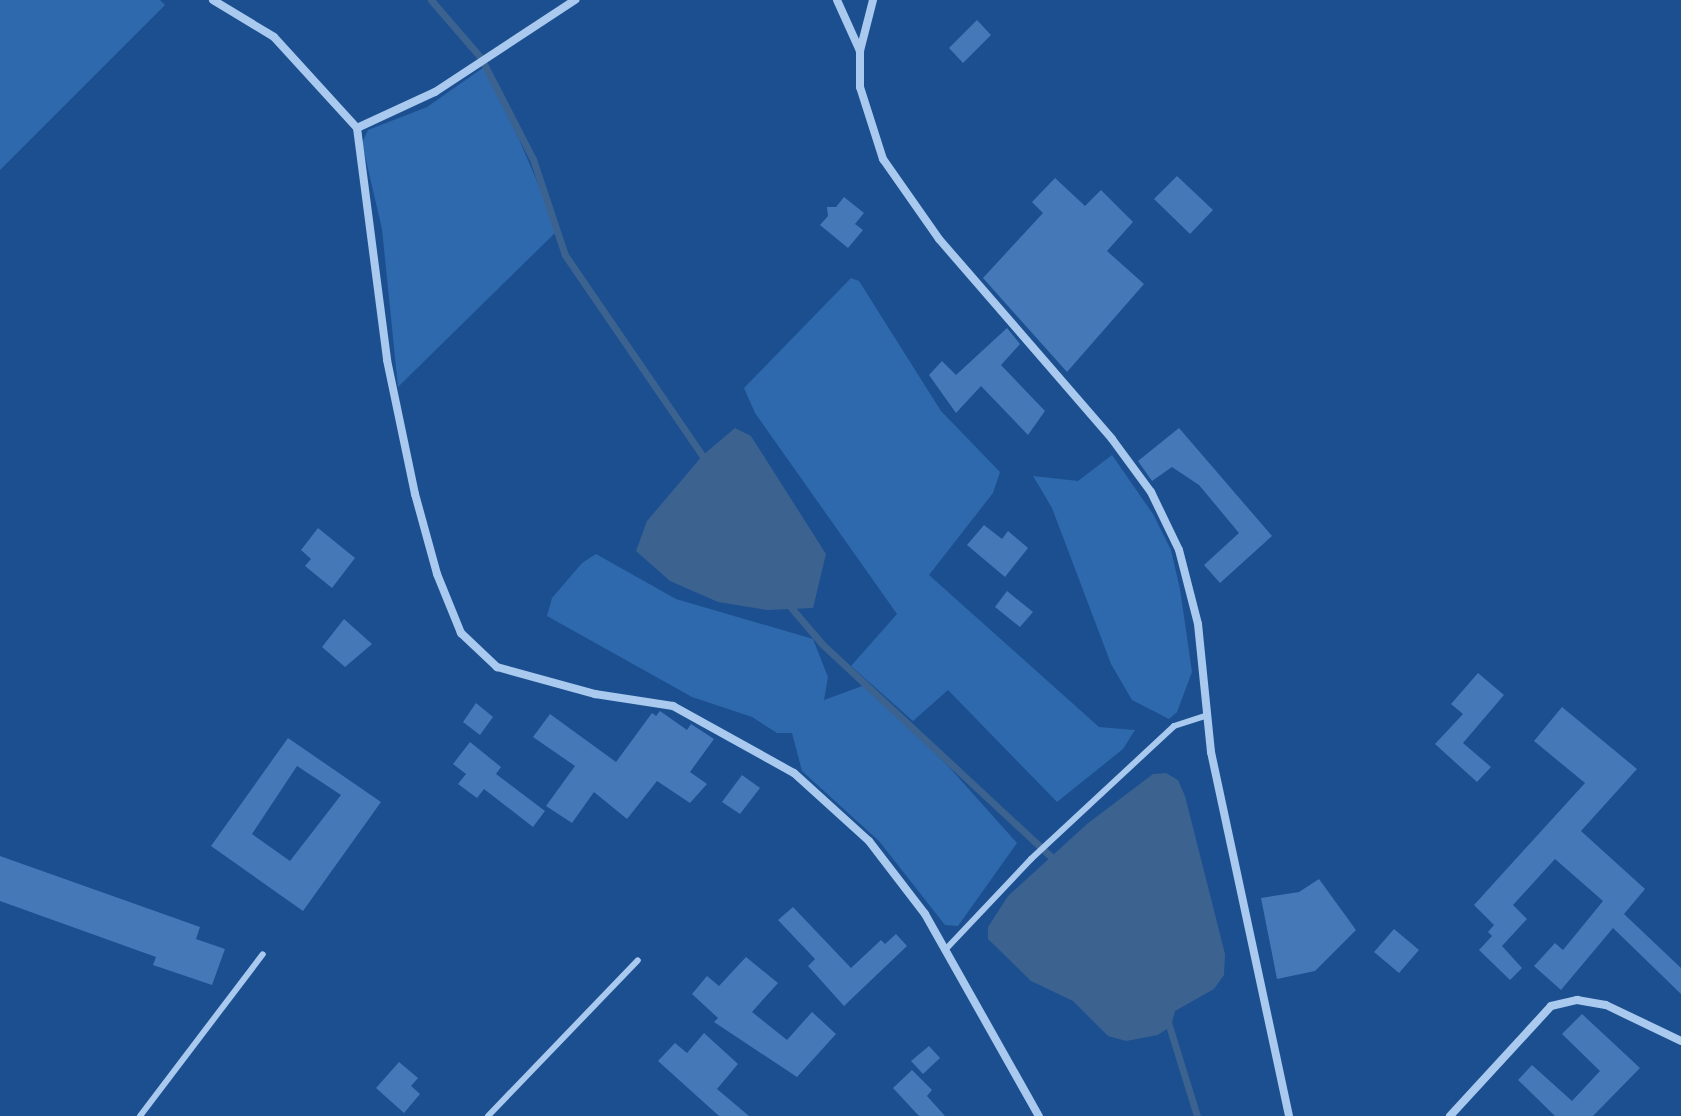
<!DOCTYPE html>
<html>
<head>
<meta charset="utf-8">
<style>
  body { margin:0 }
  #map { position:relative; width:1681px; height:1116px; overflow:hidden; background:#1b4f8f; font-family:Raleway,sans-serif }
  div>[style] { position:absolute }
  .green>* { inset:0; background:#2e69ad }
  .water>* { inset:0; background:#3c6290 }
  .stream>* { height:7px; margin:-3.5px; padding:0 3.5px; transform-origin:3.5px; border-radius:3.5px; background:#3c6290 }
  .building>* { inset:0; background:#4478b7 }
  .lane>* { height:6px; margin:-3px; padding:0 3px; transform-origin:3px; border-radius:3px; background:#a9c9ee }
  .street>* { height:8px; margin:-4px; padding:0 4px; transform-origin:4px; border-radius:4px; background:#a9c9ee }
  span { translate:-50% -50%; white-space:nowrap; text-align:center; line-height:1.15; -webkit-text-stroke:6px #1b4f8f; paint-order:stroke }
</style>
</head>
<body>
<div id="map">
  <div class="green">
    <i style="clip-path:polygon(0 0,160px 0,165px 5px,0 170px)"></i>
    <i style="clip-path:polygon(487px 65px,558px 230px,398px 387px,382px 229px,362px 143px,368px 130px,427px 107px)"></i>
    <i style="clip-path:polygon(851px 278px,859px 281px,941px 411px,1000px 472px,993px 493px,929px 575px,1099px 727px,1135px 730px,1123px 749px,1057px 802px,948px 690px,913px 721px,851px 666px,897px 614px,755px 413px,744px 388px)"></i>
    <i style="clip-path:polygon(1112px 455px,1153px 514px,1171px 550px,1180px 589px,1192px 672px,1177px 712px,1169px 719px,1132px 700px,1111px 664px,1052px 508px,1033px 476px,1078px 481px)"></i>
    <i style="clip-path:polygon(596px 554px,676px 599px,813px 639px,828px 677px,824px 700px,865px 685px,949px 767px,1017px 843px,958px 926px,945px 925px,879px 841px,802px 771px,792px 733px,777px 733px,752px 717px,692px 697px,547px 616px,552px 598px,582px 563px)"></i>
  </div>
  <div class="water">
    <i style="clip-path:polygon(735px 428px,751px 436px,826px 554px,813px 608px,767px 610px,718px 602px,670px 581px,636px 551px,647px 521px,703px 455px)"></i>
    <i style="clip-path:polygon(1166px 773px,1178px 780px,1185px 796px,1225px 954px,1224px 975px,1214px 989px,1175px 1011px,1171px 1026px,1158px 1035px,1126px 1041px,1108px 1036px,1073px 1001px,1031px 981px,988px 939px,988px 927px,1008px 896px,1087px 824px,1153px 774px)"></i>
  </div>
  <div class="stream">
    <i style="left:431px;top:0;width:77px;rotate:49.2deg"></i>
    <i style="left:481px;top:58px;width:114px;rotate:62.8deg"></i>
    <i style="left:533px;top:159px;width:101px;rotate:71.6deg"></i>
    <i style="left:565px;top:255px;width:251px;rotate:55.6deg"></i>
    <i style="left:788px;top:604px;width:52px;rotate:49.6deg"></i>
    <i style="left:822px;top:644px;width:323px;rotate:42.9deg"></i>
    <i style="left:1167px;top:1019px;width:102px;rotate:72.8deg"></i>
  </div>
  <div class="building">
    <i style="clip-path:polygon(977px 20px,991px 35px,963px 63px,949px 48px)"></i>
    <i style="clip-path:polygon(1177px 176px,1213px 210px,1190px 234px,1154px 199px)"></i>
    <i style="clip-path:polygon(1055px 178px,1085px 206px,1101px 190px,1133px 222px,1107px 251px,1144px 284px,1067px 372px,983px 278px,1043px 213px,1032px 202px)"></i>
    <i style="clip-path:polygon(844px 197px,864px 213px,855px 224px,863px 230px,848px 248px,820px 225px,828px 216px,827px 207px,836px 207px)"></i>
    <i style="clip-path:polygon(1007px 328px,1020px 344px,1001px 365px,1045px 411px,1028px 435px,981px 386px,956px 413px,929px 375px,942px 361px,956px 375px)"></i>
    <i style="clip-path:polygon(1179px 428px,1272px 536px,1220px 583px,1204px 565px,1239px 533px,1199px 485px,1172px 467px,1152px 481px,1138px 461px)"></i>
    <i style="clip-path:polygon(984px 525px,1002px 539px,1008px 531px,1028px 548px,1005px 577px,967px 545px)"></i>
    <i style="clip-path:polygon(318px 528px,355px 558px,332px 588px,305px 566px,311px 559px,301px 550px)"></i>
    <i style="clip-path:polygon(1007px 591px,1033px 612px,1020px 627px,995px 607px)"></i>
    <i style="clip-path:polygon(344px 619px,372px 644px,345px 667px,322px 647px)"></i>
    <i style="clip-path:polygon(1478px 673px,1504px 695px,1463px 743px,1491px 767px,1477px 782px,1435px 744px,1463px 714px,1451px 704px)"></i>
    <i style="clip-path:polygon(476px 703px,493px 717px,480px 735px,463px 722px)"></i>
    <i style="clip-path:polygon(1562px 707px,1637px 769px,1581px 831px,1645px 889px,1624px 914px,1681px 968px,1681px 994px,1613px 928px,1561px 990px,1534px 966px,1555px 943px,1563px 950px,1603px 901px,1555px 859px,1513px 905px,1527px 919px,1502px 946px,1522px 968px,1510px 980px,1479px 950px,1492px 936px,1488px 932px,1494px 925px,1474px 905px,1585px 783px,1534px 741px)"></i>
    <i style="clip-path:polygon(660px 711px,687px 730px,691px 724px,714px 739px,690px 772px,707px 784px,690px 803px,657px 781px,627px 819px,594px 792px,572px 823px,546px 806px,575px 766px,533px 737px,550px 714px,616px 762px,652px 713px,656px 716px)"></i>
    <i style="clip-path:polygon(evenodd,288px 738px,381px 802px,303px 911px,211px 846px,288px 738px,297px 766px,341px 795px,290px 861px,252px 834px,297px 766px)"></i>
    <i style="clip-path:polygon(470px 742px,501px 767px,496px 774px,545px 811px,533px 827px,484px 789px,477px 798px,458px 784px,466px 774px,453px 764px)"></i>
    <i style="clip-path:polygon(742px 775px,760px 788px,740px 814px,722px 802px)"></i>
    <i style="clip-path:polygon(0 856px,200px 927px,196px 939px,225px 949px,212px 985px,153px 965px,156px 957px,0 901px)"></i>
    <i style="clip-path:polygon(1319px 879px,1356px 930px,1315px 971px,1277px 979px,1261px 898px,1299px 892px)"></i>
    <i style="clip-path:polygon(793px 907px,851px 968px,881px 940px,885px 944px,896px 934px,907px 946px,844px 1006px,808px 966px,815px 959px,778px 920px)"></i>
    <i style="clip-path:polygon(1394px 929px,1419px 950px,1399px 973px,1374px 952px)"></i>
    <i style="clip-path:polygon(746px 957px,778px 983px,752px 1012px,787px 1040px,812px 1012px,836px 1034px,797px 1077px,714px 1022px,718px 1018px,692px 994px,707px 976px,719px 986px)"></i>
    <i style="clip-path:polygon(1582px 1014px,1640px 1068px,1593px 1116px,1555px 1116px,1518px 1080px,1532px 1065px,1572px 1101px,1600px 1071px,1562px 1034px)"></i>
    <i style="clip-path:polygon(704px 1033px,738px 1064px,717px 1089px,749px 1116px,719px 1116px,658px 1061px,675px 1043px,687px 1053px)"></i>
    <i style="clip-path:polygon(929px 1046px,940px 1058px,923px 1074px,911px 1061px)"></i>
    <i style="clip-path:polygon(399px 1062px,418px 1078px,411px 1086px,420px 1094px,404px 1113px,376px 1088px)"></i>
    <i style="clip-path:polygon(912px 1070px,932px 1090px,927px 1096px,945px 1116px,919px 1116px,893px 1088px)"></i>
  </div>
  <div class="lane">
    <i style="left:946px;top:949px;width:124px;rotate:-46.6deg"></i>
    <i style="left:1031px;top:859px;width:195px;rotate:-42.9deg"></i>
    <i style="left:1174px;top:726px;width:33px;rotate:-18deg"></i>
    <i style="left:140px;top:1116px;width:203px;rotate:-52.8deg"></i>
    <i style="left:488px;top:1116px;width:216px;rotate:-46.1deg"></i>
  </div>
  <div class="street">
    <i style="left:213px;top:0;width:71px;rotate:31.2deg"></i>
    <i style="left:274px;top:37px;width:123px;rotate:47.6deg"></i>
    <i style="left:357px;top:128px;width:234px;rotate:82.6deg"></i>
    <i style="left:387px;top:360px;width:137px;rotate:78.2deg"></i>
    <i style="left:415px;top:494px;width:83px;rotate:74.6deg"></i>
    <i style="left:437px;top:574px;width:64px;rotate:67.9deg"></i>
    <i style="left:461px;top:633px;width:50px;rotate:43.4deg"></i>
    <i style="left:497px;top:667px;width:102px;rotate:15.4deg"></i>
    <i style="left:595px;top:694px;width:79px;rotate:8.7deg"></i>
    <i style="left:673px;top:706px;width:138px;rotate:29deg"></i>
    <i style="left:794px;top:773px;width:101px;rotate:42.2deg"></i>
    <i style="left:869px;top:841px;width:92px;rotate:52.5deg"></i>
    <i style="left:925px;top:914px;width:232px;rotate:60.6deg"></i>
    <i style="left:837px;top:0;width:56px;rotate:65.7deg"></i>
    <i style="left:873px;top:0;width:53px;rotate:104.3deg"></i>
    <i style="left:860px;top:51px;width:36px;rotate:90deg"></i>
    <i style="left:860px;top:87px;width:76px;rotate:72.3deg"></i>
    <i style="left:883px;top:159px;width:98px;rotate:55deg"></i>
    <i style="left:939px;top:239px;width:264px;rotate:49.1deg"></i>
    <i style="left:1112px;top:439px;width:66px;rotate:53.7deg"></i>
    <i style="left:1151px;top:492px;width:64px;rotate:64.2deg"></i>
    <i style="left:1179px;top:550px;width:76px;rotate:75.6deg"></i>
    <i style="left:1198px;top:624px;width:129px;rotate:84.2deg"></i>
    <i style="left:1211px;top:752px;width:372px;rotate:77.9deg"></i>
    <i style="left:357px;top:128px;width:86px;rotate:-24.8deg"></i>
    <i style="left:435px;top:92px;width:168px;rotate:-33.3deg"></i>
    <i style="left:1450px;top:1116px;width:149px;rotate:-47.4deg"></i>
    <i style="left:1551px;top:1006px;width:27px;rotate:-13deg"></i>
    <i style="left:1577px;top:1000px;width:29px;rotate:10deg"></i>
    <i style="left:1606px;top:1005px;width:83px;rotate:25.6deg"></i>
  </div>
</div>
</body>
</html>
